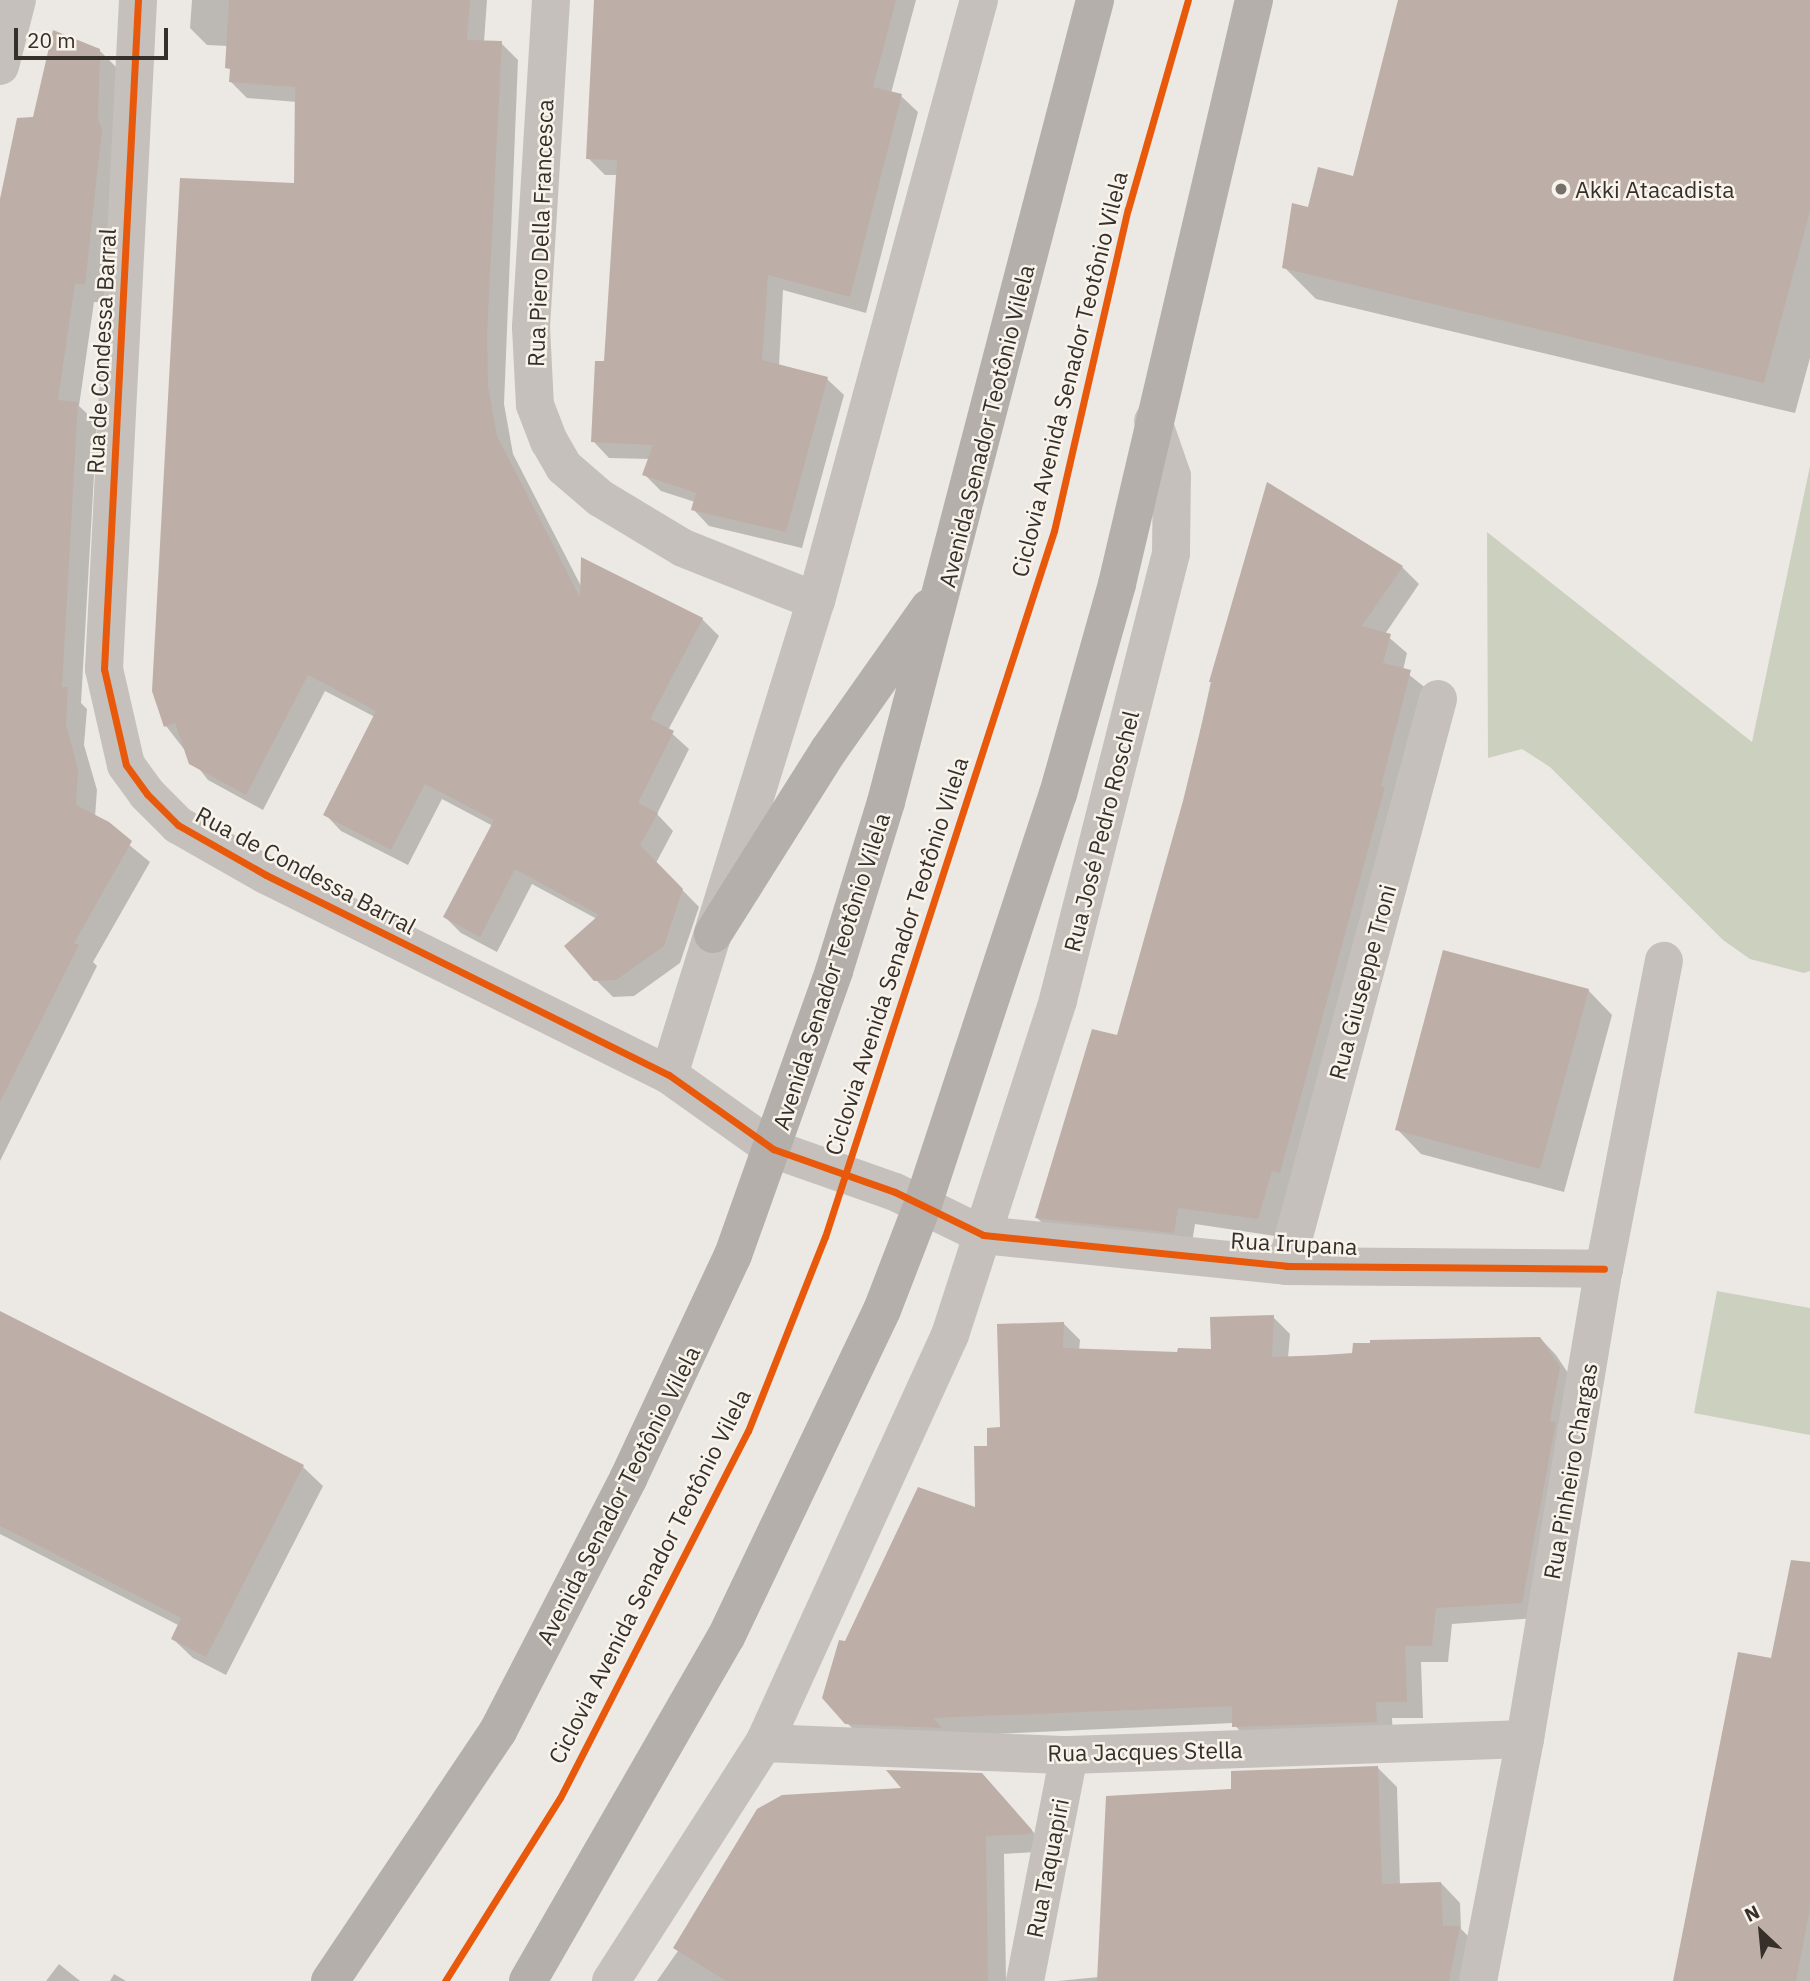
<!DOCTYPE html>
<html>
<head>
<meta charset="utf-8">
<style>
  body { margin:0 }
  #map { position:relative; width:1810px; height:1981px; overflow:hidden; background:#ece8e3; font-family:"IBM Plex Sans",sans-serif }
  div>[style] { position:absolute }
  .green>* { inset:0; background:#ccd0bf }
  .shadow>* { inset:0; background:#0003 }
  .building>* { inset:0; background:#bdafa7 }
  .minor>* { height:38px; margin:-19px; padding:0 19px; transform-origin:19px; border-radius:19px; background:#c5c0bb }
  .primary>* { height:38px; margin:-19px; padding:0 19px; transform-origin:19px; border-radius:19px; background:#b4afaa }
  .cycleway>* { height:7px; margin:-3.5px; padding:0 3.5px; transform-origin:3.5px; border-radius:3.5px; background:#e8590c }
  .dots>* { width:19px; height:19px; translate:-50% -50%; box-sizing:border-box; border:4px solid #f8f3eb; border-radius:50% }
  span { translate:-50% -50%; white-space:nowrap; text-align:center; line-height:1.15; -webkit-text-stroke:5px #f8f3eb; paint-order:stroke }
  .poi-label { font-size:23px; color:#362f2a }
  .left { translate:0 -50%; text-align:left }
  .street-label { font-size:23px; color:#362f2a }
  .north { position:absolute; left:1726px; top:1897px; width:70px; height:70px; -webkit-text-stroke:5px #f8f3eb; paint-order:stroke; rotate:334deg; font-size:19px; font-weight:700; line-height:28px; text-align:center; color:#362f2a }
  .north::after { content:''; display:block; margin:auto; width:24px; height:32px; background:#362f2a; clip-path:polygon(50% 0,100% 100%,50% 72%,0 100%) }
  .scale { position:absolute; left:14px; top:28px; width:154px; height:32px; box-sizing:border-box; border:4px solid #362f2a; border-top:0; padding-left:9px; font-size:21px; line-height:24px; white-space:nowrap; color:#362f2a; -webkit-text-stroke:5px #f8f3eb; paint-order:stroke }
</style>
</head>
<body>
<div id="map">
  <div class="green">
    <i style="clip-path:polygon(1810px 466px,1810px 971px,1804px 973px,1750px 959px,1723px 940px,1550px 767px,1522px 749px,1488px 758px,1487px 532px,1752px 742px)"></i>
    <i style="clip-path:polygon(1717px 1291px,1810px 1308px,1810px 1435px,1694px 1413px)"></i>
  </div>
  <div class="shadow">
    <i style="clip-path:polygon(192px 0,487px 0,484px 42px,501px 43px,518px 60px,504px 404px,513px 454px,582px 588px,702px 619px,719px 636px,668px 730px,689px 749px,657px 814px,673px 831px,656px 863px,699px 907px,680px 963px,634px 996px,613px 997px,596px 980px,597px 919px,532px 884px,497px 952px,461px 933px,445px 917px,493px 826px,442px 799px,408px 865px,341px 831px,325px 814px,375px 717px,325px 691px,263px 810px,208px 780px,166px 726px,295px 185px,297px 102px,247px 98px,231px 82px,229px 46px,207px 45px,190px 28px)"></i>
    <i style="clip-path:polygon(596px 0,916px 0,891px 93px,901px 96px,918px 112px,866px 313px,783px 290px,779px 366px,827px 379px,844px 395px,802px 548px,709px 526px,693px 509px,695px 502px,661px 491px,644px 474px,650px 459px,609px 458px,593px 441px,606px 363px,618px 175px,605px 175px,588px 158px)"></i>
    <i style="clip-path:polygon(1400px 0,1810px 0,1810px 358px,1795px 413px,1316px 299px,1284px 267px,1309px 209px,1354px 178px)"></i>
    <i style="clip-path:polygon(99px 50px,119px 70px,104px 303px,94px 302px,79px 406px,97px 423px,81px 703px,87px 709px,84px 745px,97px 790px,95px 817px,150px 862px,93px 962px,97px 966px,0 1161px,0 199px,34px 119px)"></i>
    <i style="clip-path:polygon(1402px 567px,1419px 584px,1385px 634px,1407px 653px,1403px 670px,1427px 689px,1275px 1236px,1195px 1224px,1191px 1249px,1055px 1235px,1037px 1218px,1118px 1037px,1185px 802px,1211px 681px)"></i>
    <i style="clip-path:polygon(1588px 990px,1612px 1015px,1564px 1192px,1421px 1154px,1397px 1129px)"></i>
    <i style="clip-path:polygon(0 1313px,303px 1467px,323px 1486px,226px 1675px,193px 1658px,173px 1639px,180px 1626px,0 1534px)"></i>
    <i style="clip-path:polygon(1273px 1317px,1290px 1334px,1288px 1358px,1540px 1338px,1556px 1355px,1576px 1385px,1538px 1618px,1452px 1624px,1448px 1662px,1421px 1662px,1423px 1718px,1392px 1718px,1393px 1738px,1250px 1743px,1233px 1723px,864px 1740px,847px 1723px,846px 1644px,977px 1509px,988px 1448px,1063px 1323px,1080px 1340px,1079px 1351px,1179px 1354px,1212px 1351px)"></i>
    <i style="clip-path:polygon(1810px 1632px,1810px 1981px,1674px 1981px,1772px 1660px)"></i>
    <i style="clip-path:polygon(1378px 1768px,1397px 1787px,1400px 1885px,1441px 1883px,1460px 1903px,1461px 1929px,1478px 1946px,1471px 1981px,1058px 1981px,1099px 1977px,1233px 1791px)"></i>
    <i style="clip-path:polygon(1001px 1795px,1050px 1851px,1004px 1854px,1006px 1981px,657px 1981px,678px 1951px)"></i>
    <i style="clip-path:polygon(59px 1964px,80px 1981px,46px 1981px)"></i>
    <i style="clip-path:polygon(114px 1974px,126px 1981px,110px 1981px)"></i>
  </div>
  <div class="building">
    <i style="clip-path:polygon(229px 0,470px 0,467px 40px,502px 41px,487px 333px,488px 387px,497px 436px,580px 597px,581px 557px,703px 618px,650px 719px,674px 731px,638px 803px,658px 813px,640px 845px,683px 889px,664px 946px,616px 980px,594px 981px,564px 946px,599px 915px,515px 869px,480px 937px,443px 917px,494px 820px,425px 784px,391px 850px,323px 815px,376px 711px,308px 675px,246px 795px,189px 764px,175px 723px,164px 727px,152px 691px,180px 178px,294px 183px,295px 87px,229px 82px,230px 69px,225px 68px)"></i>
    <i style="clip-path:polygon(594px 0,896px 0,873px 87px,902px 94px,850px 297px,768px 275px,762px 360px,828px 377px,786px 532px,691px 510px,696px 493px,642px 475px,653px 445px,591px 442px,595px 361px,604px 361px,617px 160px,586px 159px)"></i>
    <i style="clip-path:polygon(1398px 0,1810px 0,1810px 211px,1764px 383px,1282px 268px,1292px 203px,1308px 207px,1318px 167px,1353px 176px)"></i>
    <i style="clip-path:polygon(53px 30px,100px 49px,98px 120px,102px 129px,85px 285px,75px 283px,58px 400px,78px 402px,62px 687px,68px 687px,66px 724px,78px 769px,76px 805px,109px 822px,132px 841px,74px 943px,79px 945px,0 1102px,0 199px,17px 118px,33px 117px)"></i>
    <i style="clip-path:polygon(1267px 482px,1403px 566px,1362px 626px,1391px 634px,1383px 663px,1411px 670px,1381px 786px,1385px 787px,1280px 1173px,1272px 1171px,1258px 1219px,1178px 1208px,1174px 1233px,1035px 1218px,1092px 1029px,1117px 1035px,1183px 801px,1212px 682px,1209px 682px)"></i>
    <i style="clip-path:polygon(1443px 950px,1589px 989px,1540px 1169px,1395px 1130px)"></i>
    <i style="clip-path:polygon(0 1311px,304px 1465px,206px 1657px,171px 1639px,181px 1618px,0 1526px)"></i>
    <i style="clip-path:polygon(1274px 1315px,1272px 1357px,1352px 1354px,1353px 1343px,1370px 1343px,1370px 1340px,1540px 1337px,1560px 1367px,1550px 1421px,1556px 1422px,1522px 1603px,1436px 1608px,1432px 1646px,1405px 1646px,1407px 1702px,1376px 1702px,1377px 1722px,1232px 1727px,1232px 1706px,933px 1718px,942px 1728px,845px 1724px,822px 1698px,839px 1640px,845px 1641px,918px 1487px,975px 1507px,974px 1446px,987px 1446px,987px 1428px,1000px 1427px,997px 1324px,1064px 1322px,1063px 1348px,1177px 1352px,1178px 1348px,1211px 1349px,1210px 1317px)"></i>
    <i style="clip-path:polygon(1791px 1560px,1810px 1562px,1810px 1908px,1796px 1981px,1673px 1981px,1738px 1652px,1771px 1658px)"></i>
    <i style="clip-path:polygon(1378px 1766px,1382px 1884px,1441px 1882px,1443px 1926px,1460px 1926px,1449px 1981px,1097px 1981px,1106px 1796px,1231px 1789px,1231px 1771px)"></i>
    <i style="clip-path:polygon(886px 1770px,982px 1773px,1032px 1830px,1031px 1834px,986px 1836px,988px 1981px,726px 1981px,673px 1948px,757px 1809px,782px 1795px,901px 1788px)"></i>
  </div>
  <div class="minor">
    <i style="left:138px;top:0;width:670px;rotate:92.91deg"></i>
    <i style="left:104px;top:669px;width:98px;rotate:77.1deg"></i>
    <i style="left:126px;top:765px;width:36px;rotate:54deg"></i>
    <i style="left:147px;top:794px;width:44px;rotate:45deg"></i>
    <i style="left:178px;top:825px;width:101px;rotate:29.6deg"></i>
    <i style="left:266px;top:875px;width:450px;rotate:26.4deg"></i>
    <i style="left:669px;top:1075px;width:128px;rotate:35.4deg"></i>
    <i style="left:773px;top:1149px;width:129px;rotate:19.4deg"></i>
    <i style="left:895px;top:1192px;width:98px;rotate:26deg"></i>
    <i style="left:983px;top:1235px;width:305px;rotate:5.8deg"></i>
    <i style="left:1286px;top:1266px;width:318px;rotate:0.5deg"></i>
    <i style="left:551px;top:0;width:328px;rotate:93.5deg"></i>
    <i style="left:531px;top:327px;width:78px;rotate:87.1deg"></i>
    <i style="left:535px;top:405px;width:39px;rotate:69deg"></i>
    <i style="left:549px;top:441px;width:30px;rotate:60deg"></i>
    <i style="left:564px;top:467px;width:48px;rotate:40.7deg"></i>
    <i style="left:600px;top:498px;width:97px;rotate:31.1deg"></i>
    <i style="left:683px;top:548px;width:143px;rotate:21.7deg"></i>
    <i style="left:0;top:66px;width:68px;rotate:-75.6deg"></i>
    <i style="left:669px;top:1075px;width:496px;rotate:-72.8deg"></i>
    <i style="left:816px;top:601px;width:623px;rotate:-74.83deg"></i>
    <i style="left:1286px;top:1266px;width:587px;rotate:-74.99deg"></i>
    <i style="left:764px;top:1743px;width:305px;rotate:2.3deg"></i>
    <i style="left:1069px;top:1755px;width:456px;rotate:-2deg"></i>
    <i style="left:611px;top:1981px;width:283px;rotate:-57.3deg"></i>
    <i style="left:764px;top:1743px;width:448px;rotate:-65.5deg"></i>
    <i style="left:950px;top:1335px;width:352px;rotate:-72.1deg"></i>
    <i style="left:1058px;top:1000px;width:461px;rotate:-75.8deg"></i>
    <i style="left:1171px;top:553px;width:77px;rotate:-89.3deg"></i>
    <i style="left:1172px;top:476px;width:58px;rotate:-109.1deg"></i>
    <i style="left:1025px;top:1981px;width:230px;rotate:-79deg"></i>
    <i style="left:1478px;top:1981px;width:247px;rotate:-79deg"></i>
    <i style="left:1525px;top:1739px;width:477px;rotate:-80.5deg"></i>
    <i style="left:1604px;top:1269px;width:314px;rotate:-79deg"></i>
  </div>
  <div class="primary">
    <i style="left:713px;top:934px;width:218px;rotate:-57.8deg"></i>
    <i style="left:829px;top:750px;width:174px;rotate:-54.8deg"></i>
    <i style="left:330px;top:1981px;width:301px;rotate:-56.1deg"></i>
    <i style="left:498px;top:1731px;width:284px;rotate:-62.7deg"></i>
    <i style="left:628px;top:1479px;width:247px;rotate:-64.9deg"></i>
    <i style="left:733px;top:1255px;width:301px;rotate:-70.4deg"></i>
    <i style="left:834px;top:971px;width:177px;rotate:-72.9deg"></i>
    <i style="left:886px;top:802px;width:829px;rotate:-75.39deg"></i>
    <i style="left:528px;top:1981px;width:397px;rotate:-60.1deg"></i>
    <i style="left:726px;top:1637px;width:362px;rotate:-64.5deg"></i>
    <i style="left:882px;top:1310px;width:114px;rotate:-68.9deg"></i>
    <i style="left:923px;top:1204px;width:432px;rotate:-71.8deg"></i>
    <i style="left:1058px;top:794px;width:218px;rotate:-74.3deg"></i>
    <i style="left:1117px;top:584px;width:600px;rotate:-76.8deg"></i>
  </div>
  <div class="cycleway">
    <i style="left:138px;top:0;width:670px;rotate:92.91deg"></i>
    <i style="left:104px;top:669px;width:98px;rotate:77.1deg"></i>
    <i style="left:126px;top:765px;width:36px;rotate:54deg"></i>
    <i style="left:147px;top:794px;width:44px;rotate:45deg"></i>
    <i style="left:178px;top:825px;width:101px;rotate:29.6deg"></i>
    <i style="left:266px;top:875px;width:450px;rotate:26.4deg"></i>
    <i style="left:669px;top:1075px;width:128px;rotate:35.4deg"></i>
    <i style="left:773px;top:1149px;width:129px;rotate:19.4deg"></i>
    <i style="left:895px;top:1192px;width:98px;rotate:26deg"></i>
    <i style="left:983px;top:1235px;width:305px;rotate:5.8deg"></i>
    <i style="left:1286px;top:1266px;width:318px;rotate:0.5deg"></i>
    <i style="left:445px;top:1981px;width:216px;rotate:-57.9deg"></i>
    <i style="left:560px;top:1798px;width:412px;rotate:-62.9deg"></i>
    <i style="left:748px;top:1431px;width:209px;rotate:-68.4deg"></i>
    <i style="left:825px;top:1237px;width:742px;rotate:-72.03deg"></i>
    <i style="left:1054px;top:531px;width:330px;rotate:-77.1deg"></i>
    <i style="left:1128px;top:209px;width:217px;rotate:-74deg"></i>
  </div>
  <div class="dots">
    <i style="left:1561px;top:189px;background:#76706b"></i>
  </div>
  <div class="poi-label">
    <span class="left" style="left:1575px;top:189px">Akki Atacadista</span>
  </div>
  <div class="street-label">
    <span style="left:540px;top:233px;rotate:-88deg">Rua Piero Della Francesca</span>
    <span style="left:101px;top:351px;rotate:-87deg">Rua de Condessa Barral</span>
    <span style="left:1069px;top:374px;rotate:-76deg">Ciclovia Avenida Senador Teotônio Vilela</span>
    <span style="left:986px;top:426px;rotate:-76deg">Avenida Senador Teotônio Vilela</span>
    <span style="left:1101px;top:831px;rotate:-76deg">Rua José Pedro Roschel</span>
    <span style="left:306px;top:870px;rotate:28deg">Rua de Condessa Barral</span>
    <span style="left:896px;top:956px;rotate:-72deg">Ciclovia Avenida Senador Teotônio Vilela</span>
    <span style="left:831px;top:971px;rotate:-72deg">Avenida Senador Teotônio Vilela</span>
    <span style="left:1362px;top:982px;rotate:-75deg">Rua Giuseppe Troni</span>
    <span style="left:1294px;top:1243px;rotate:3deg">Rua Irupana</span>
    <span style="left:1570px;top:1471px;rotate:-80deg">Rua Pinheiro Chargas</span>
    <span style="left:618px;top:1495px;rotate:-63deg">Avenida Senador Teotônio Vilela</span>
    <span style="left:649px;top:1576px;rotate:-63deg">Ciclovia Avenida Senador Teotônio Vilela</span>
    <span style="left:1145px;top:1751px;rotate:-1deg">Rua Jacques Stella</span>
    <span style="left:1047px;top:1868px;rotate:-79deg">Rua Taquapiri</span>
  </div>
  <div class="north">N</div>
  <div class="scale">20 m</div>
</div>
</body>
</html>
